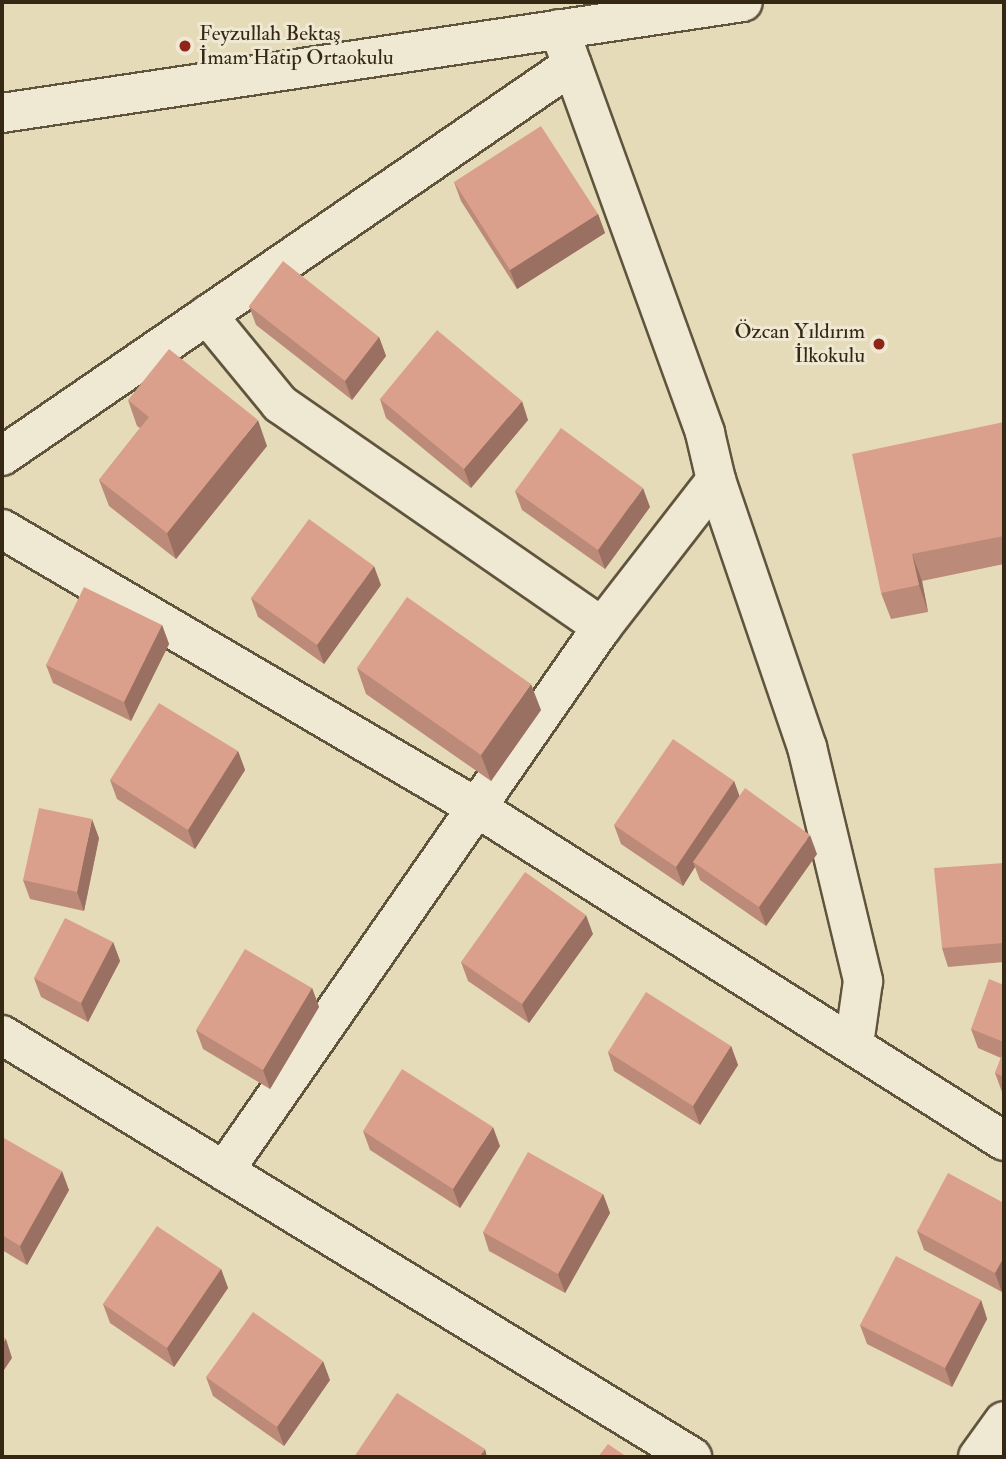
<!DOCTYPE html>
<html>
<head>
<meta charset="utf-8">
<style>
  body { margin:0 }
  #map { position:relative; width:1006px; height:1459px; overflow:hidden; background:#e6dbb9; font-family:"IM FELL Double Pica",serif }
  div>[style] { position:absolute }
  .roads { filter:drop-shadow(2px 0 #60543d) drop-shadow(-2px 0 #60543d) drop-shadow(0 2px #60543d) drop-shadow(0 -2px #60543d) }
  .minor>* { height:38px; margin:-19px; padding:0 19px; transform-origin:19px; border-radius:19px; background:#efe8d2 }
  .wall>* { inset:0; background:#bc8a78 }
  .shaded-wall>* { inset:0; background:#997061 }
  .building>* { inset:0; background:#dba08b }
  .dots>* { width:19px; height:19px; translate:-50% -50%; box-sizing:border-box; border:4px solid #efe8d2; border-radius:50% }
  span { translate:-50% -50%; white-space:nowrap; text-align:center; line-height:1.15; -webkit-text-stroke:6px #efe8d2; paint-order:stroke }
  .poi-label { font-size:21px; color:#342714 }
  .left { translate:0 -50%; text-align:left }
  .right { translate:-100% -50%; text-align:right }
  .frame { position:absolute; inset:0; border:4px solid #342714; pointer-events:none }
</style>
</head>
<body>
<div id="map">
  <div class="roads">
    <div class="minor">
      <i style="left:559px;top:29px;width:430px;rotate:70.1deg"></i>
      <i style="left:705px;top:433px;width:48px;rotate:76.8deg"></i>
      <i style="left:716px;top:480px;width:282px;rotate:71.2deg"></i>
      <i style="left:807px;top:747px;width:241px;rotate:76.5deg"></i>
      <i style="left:863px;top:981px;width:64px;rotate:98.1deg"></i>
      <i style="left:2px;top:113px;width:749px;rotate:-8.52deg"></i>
      <i style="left:207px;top:315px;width:115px;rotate:50.6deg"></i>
      <i style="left:280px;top:404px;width:392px;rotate:34.7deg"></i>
      <i style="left:2px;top:456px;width:691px;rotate:-34.45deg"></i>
      <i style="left:2px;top:529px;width:553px;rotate:30.41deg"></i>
      <i style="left:479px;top:809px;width:621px;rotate:32.31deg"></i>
      <i style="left:2px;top:1035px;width:809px;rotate:31.45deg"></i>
      <i style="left:224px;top:1171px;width:662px;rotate:-55.21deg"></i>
      <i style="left:602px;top:627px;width:186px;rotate:-52.2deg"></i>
      <i style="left:978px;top:1457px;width:44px;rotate:-54.2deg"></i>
    </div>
  </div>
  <div class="wall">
    <i style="clip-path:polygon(454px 182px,598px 214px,605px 233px,517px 289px,461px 201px)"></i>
    <i style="clip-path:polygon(249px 306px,379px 337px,386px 356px,352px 400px,256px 325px)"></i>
    <i style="clip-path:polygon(380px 399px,528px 420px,471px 488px,386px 418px)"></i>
    <i style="clip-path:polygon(128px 400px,267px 446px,176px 559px,109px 506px,99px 480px,140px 428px,137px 426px)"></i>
    <i style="clip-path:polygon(1004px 422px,1004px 564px,922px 581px,928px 612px,891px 619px,881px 593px)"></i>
    <i style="clip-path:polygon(515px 491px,650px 507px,605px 569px,522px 510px)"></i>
    <i style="clip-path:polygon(381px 585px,324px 664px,258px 617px,251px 598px)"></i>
    <i style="clip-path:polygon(162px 625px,169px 644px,131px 721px,53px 683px,46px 665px)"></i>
    <i style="clip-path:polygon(357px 668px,541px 710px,491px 781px,366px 694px)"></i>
    <i style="clip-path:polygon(238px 751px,245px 770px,195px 849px,117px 799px,110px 780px)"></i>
    <i style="clip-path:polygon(734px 781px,739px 796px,817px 854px,766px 926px,700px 880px,695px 867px,683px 886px,621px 844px,614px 825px)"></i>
    <i style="clip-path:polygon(99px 838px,84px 911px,30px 899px,23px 880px)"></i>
    <i style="clip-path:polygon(1004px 863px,1004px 962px,948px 967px,942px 948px)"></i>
    <i style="clip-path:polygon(593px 934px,529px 1023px,468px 981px,461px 962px)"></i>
    <i style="clip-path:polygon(113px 942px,120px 961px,88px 1022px,41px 997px,34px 978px)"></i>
    <i style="clip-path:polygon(1004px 985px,1004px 1093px,1002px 1092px,995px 1073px,1001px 1058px,978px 1048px,971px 1029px)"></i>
    <i style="clip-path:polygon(312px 988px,319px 1007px,270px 1089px,203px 1049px,196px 1030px)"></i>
    <i style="clip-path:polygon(731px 1046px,738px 1065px,700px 1125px,614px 1071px,608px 1052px)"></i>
    <i style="clip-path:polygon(363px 1131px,500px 1146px,460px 1208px,370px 1150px)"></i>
    <i style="clip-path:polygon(2px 1137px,69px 1190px,27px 1265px,2px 1250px)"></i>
    <i style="clip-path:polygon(603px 1194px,610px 1213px,565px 1293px,489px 1251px,483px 1232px)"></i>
    <i style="clip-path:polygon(1004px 1203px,1004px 1289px,1002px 1292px,924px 1250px,917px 1231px)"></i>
    <i style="clip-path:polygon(221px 1269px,228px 1288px,174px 1367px,110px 1323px,103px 1304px)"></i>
    <i style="clip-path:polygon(981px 1300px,987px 1319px,952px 1387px,867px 1344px,860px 1325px)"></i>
    <i style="clip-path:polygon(206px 1377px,330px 1380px,284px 1446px,213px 1396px)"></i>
  </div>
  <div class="shaded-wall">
    <i style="clip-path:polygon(598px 214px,605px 233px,517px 289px,510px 270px)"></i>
    <i style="clip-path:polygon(379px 337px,386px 356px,352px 400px,345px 381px)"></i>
    <i style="clip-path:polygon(522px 401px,528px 420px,471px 488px,464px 469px)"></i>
    <i style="clip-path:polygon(258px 420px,267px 446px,176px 559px,167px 533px)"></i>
    <i style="clip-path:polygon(643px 488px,650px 507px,605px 569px,598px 550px)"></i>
    <i style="clip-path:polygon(912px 554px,922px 581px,928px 612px,919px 585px)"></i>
    <i style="clip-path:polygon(374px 566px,381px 585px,324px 664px,317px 645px)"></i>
    <i style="clip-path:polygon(162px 625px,169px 644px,131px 721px,124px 702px)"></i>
    <i style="clip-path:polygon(531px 684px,541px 710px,491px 781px,481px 755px)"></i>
    <i style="clip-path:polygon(238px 751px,245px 770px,195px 849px,188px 830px)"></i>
    <i style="clip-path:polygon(734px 781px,741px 800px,693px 862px,695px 867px,683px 886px,676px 867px)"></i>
    <i style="clip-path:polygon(92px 819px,99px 838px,84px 911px,77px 892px)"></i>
    <i style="clip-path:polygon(810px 835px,817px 854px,766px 926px,759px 907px)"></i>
    <i style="clip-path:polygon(586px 915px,593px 934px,529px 1023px,522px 1004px)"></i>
    <i style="clip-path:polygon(113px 942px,120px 961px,88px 1022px,81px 1003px)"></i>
    <i style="clip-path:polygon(312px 988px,319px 1007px,270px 1089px,263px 1070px)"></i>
    <i style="clip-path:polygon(731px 1046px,738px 1065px,700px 1125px,693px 1106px)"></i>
    <i style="clip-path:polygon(493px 1127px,500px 1146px,460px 1208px,453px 1189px)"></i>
    <i style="clip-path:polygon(62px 1171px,69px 1190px,27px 1265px,20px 1246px)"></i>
    <i style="clip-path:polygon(603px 1194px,610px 1213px,565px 1293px,558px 1274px)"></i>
    <i style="clip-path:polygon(1004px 1257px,1004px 1289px,1002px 1292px,995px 1273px)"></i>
    <i style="clip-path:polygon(221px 1269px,228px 1288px,174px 1367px,167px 1348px)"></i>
    <i style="clip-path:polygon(981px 1300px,987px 1319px,952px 1387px,945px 1368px)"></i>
    <i style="clip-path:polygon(6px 1339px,12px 1358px,2px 1373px,2px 1344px)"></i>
    <i style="clip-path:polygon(323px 1361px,330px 1380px,284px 1446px,277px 1427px)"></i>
    <i style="clip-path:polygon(485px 1449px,487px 1457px,479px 1457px)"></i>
  </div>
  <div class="building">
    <i style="clip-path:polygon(541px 126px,598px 214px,510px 270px,454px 182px)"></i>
    <i style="clip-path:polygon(283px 261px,379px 337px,345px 381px,249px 306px)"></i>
    <i style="clip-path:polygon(437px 330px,522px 401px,464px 469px,380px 399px)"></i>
    <i style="clip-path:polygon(169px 349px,258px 420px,167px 533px,99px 480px,149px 417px,128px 400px)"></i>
    <i style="clip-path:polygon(1004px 422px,1004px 536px,912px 554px,919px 585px,881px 593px,852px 454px)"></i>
    <i style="clip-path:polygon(561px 428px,643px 488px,598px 550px,515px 491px)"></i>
    <i style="clip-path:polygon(309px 519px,374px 566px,317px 645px,251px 598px)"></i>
    <i style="clip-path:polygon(84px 587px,162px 625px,124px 702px,46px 665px)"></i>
    <i style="clip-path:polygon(407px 597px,531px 684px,481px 755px,357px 668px)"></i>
    <i style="clip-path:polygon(159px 703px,238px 751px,188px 830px,110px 780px)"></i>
    <i style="clip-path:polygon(673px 739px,734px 781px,676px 867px,614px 825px)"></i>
    <i style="clip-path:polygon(745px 788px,810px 835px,759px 907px,693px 862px)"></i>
    <i style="clip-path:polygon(39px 808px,92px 819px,77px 892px,23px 880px)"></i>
    <i style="clip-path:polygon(1004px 863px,1004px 943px,942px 948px,934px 868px)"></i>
    <i style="clip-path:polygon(525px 872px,586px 915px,522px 1004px,461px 962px)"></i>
    <i style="clip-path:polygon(65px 918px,113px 942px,81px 1003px,34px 978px)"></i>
    <i style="clip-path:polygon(245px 949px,312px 988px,263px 1070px,196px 1030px)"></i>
    <i style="clip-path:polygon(989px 979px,1004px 985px,1004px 1042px,971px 1029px)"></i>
    <i style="clip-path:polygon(646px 992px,731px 1046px,693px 1106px,608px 1052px)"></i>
    <i style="clip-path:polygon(1004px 1050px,1004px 1077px,995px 1073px)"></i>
    <i style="clip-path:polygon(402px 1069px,493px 1127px,453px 1189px,363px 1131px)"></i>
    <i style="clip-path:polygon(2px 1137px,62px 1171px,20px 1246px,2px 1235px)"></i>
    <i style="clip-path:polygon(528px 1152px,603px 1194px,558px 1274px,483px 1232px)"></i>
    <i style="clip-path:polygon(948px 1173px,1004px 1203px,1004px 1257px,995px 1273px,917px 1231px)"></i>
    <i style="clip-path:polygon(157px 1226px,221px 1269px,167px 1348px,103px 1304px)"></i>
    <i style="clip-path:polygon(896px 1256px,981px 1300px,945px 1368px,860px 1325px)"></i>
    <i style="clip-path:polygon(253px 1312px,323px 1361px,277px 1427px,206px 1377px)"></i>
    <i style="clip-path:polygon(2px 1336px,6px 1339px,2px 1344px)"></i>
    <i style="clip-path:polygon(397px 1393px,485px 1449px,479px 1457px,354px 1457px)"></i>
    <i style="clip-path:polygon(608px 1444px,627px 1457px,598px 1457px)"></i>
  </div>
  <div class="dots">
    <i style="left:185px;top:46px;background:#8f2418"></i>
    <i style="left:879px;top:344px;background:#8f2418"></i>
  </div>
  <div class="poi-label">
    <span class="left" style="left:199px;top:46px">Feyzullah Bektaş<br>İmam Hatip Ortaokulu</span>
    <span class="right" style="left:865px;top:344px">Özcan Yıldırım<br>İlkokulu</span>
  </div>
  <div class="frame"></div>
</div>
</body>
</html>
